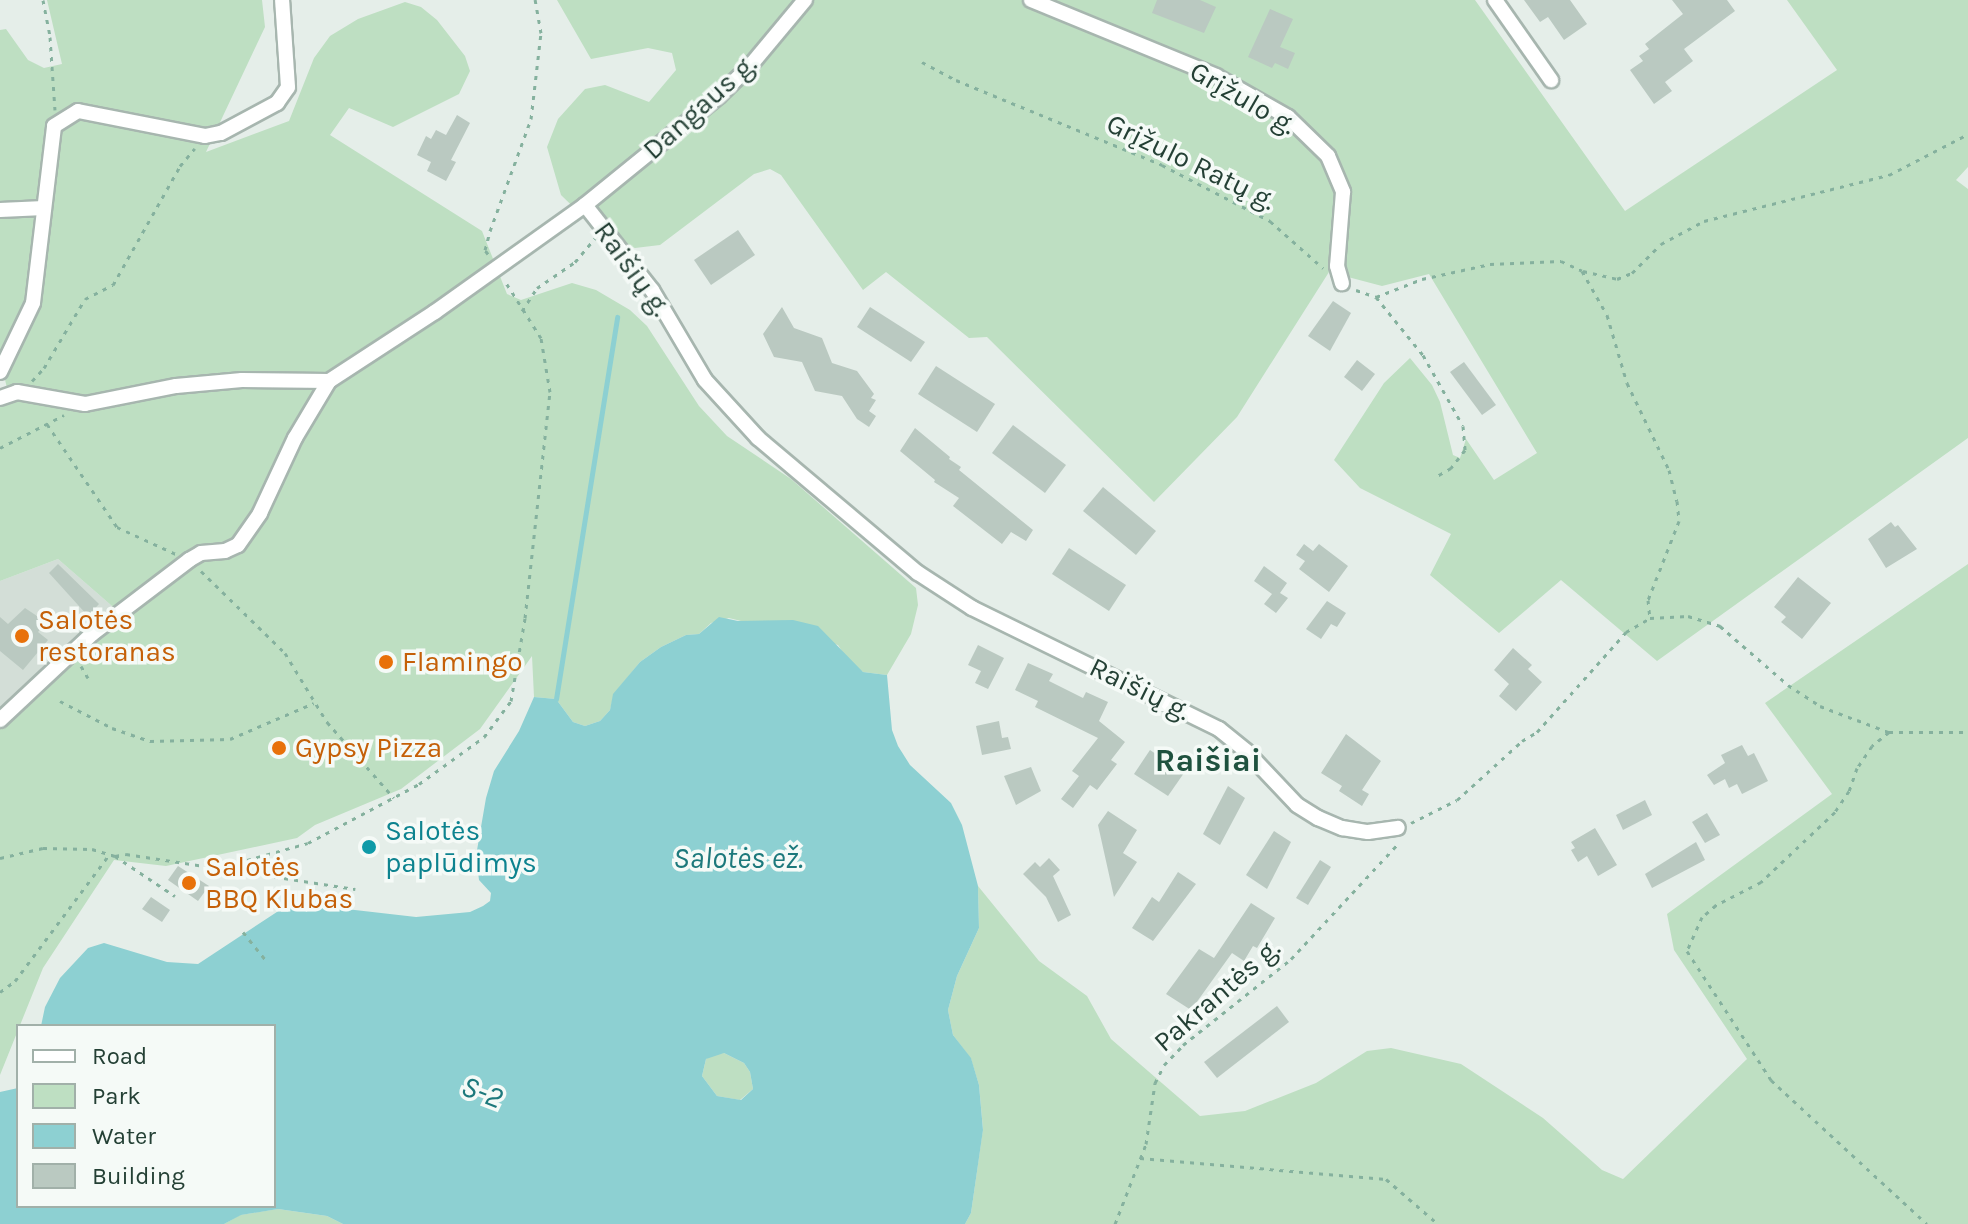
<!DOCTYPE html>
<html>
<head>
<meta charset="utf-8">
<style>
  body { margin:0 }
  #map { position:relative; width:1968px; height:1224px; overflow:hidden; background:#e5eee9; font-family:Karla,sans-serif }
  div>[style] { position:absolute }
  .built>* { inset:0; background:#d3ded7 }
  .green>* { inset:0; background:#bedfc2 }
  .water>* { inset:0; background:#8dd0d2 }
  .stream>* { height:5px; margin:-2.5px; padding:0 2.5px; transform-origin:2.5px; border-radius:2.5px; background:#8dd0d2 }
  .building>* { inset:0; background:#bac9c1 }
  .path>* { height:3px; margin-top:-1.5px; transform-origin:0; background:repeating-linear-gradient(90deg,#85b19e 0 4px,transparent 0 10px) }
  .roads { filter:drop-shadow(2px 0 #a7b6af) drop-shadow(-2px 0 #a7b6af) drop-shadow(0 2px #a7b6af) drop-shadow(0 -2px #a7b6af) }
  .street>* { height:14px; margin:-7px; padding:0 7px; transform-origin:7px; border-radius:7px; background:#fff }
  .dots>* { width:22px; height:22px; translate:-50% -50%; box-sizing:border-box; border:4px solid #f5faf7; border-radius:50% }
  span { translate:-50% -50%; white-space:nowrap; text-align:center; line-height:1.15; -webkit-text-stroke:7px #f5faf7; paint-order:stroke }
  .street-label { font-size:28px; color:#244035 }
  .food-label { font-size:28px; color:#c56008 }
  .left { translate:0 -50%; text-align:left }
  .culture-label { font-size:28px; color:#0d838f }
  .water-label { font-size:30px; color:#1d797c; font-style:italic }
  .quarter-label { font-size:32px; color:#1f523f; font-weight:700 }
  .legend { position:absolute; left:16px; top:1024px; width:260px; height:184px; box-sizing:border-box; background:#f5faf7; border:2px solid #a1b0a9; margin:0; padding:10px 14px; list-style:none; font-size:24px; color:#244035 }
  .legend li { display:flex; align-items:center; gap:16px; height:40px }
  .legend b { width:40px; border:2px solid #a1b0a9 }
</style>
</head>
<body>
<div id="map">
  <div class="built">
    <i style="clip-path:polygon(58px 559px,112px 606px,0 712px,0 581px)"></i>
  </div>
  <div class="green">
    <i style="clip-path:polygon(47px 0,262px 0,265px 27px,206px 152px,289px 121px,314px 58px,330px 36px,358px 19px,405px 2px,421px 7px,437px 20px,465px 56px,470px 71px,459px 94px,393px 127px,349px 108px,330px 135px,482px 231px,507px 294px,521px 300px,572px 283px,596px 290px,630px 310px,647px 326px,699px 406px,727px 436px,791px 479px,916px 588px,918px 605px,911px 634px,887px 675px,863px 672px,849px 662px,838px 645px,729px 618px,711px 623px,699px 634px,686px 635px,661px 647px,640px 662px,614px 694px,610px 710px,600px 721px,585px 726px,573px 722px,556px 699px,534px 697px,532px 656px,480px 729px,401px 789px,315px 825px,297px 838px,166px 866px,114px 860px,43px 968px,0 1075px,0 712px,112px 606px,58px 559px,0 581px,0 400px,7px 388px,0 359px,0 30px,6px 29px,28px 60px,44px 68px,62px 64px)"></i>
    <i style="clip-path:polygon(557px 0,1475px 0,1625px 211px,1837px 70px,1787px 0,1968px 0,1968px 167px,1956px 180px,1968px 189px,1968px 438px,1657px 661px,1561px 580px,1499px 633px,1430px 575px,1451px 534px,1360px 488px,1334px 460px,1384px 383px,1410px 358px,1432px 385px,1440px 402px,1453px 455px,1460px 458px,1466px 439px,1494px 480px,1537px 453px,1429px 274px,1382px 286px,1329px 272px,1237px 417px,1154px 502px,987px 337px,969px 338px,886px 272px,863px 290px,781px 175px,770px 169px,754px 174px,660px 245px,635px 248px,604px 237px,561px 195px,547px 147px,558px 119px,585px 89px,605px 85px,649px 102px,676px 70px,672px 53px,648px 48px,591px 59px)"></i>
    <i style="clip-path:polygon(1968px 564px,1968px 1224px,965px 1224px,971px 1213px,983px 1129px,979px 1085px,971px 1059px,953px 1035px,948px 1010px,957px 976px,979px 928px,978px 886px,1039px 961px,1087px 996px,1111px 1039px,1200px 1116px,1245px 1111px,1316px 1083px,1367px 1051px,1391px 1048px,1461px 1064px,1543px 1118px,1602px 1170px,1623px 1179px,1747px 1059px,1674px 950px,1667px 914px,1832px 794px,1765px 703px)"></i>
    <i style="clip-path:polygon(724px 1053px,744px 1063px,750px 1072px,753px 1089px,740px 1100px,717px 1096px,702px 1076px,706px 1059px,713px 1054px)"></i>
    <i style="clip-path:polygon(278px 1209px,327px 1216px,343px 1224px,224px 1224px,240px 1215px)"></i>
  </div>
  <div class="water">
    <i style="clip-path:polygon(evenodd,719px 617px,738px 621px,793px 620px,818px 626px,863px 672px,887px 675px,892px 730px,898px 746px,910px 765px,951px 803px,962px 825px,978px 886px,979px 928px,957px 976px,948px 1010px,953px 1035px,971px 1058px,979px 1085px,983px 1130px,971px 1213px,965px 1224px,343px 1224px,327px 1216px,278px 1209px,241px 1215px,224px 1224px,0 1224px,0 1092px,18px 1088px,18px 1206px,274px 1206px,274px 1026px,41px 1026px,45px 1007px,60px 978px,88px 948px,104px 943px,167px 962px,198px 964px,283px 908px,320px 906px,416px 917px,470px 912px,483px 906px,490px 901px,491px 893px,479px 880px,476px 856px,486px 798px,494px 771px,519px 731px,534px 697px,556px 699px,573px 722px,585px 726px,600px 721px,610px 710px,613px 694px,640px 662px,661px 647px,686px 635px,699px 634px,719px 617px,724px 1053px,744px 1063px,750px 1072px,753px 1089px,741px 1100px,717px 1096px,702px 1076px,706px 1059px,724px 1053px)"></i>
  </div>
  <div class="stream">
    <i style="left:556px;top:699px;width:387px;rotate:-80.9deg"></i>
  </div>
  <div class="building">
    <i style="clip-path:polygon(1157px 0,1200px 0,1216px 7px,1204px 33px,1152px 13px)"></i>
    <i style="clip-path:polygon(1524px 0,1570px 0,1587px 24px,1564px 40px,1548px 17px,1540px 22px)"></i>
    <i style="clip-path:polygon(1672px 0,1727px 0,1735px 11px,1684px 49px,1693px 61px,1665px 82px,1672px 91px,1654px 104px,1630px 70px,1643px 61px,1639px 56px,1649px 49px,1645px 44px,1683px 14px)"></i>
    <i style="clip-path:polygon(1270px 9px,1293px 19px,1280px 47px,1295px 53px,1288px 69px,1275px 63px,1272px 68px,1248px 57px)"></i>
    <i style="clip-path:polygon(457px 115px,470px 123px,451px 160px,456px 162px,446px 181px,427px 171px,431px 162px,417px 155px,426px 136px,431px 139px,436px 130px,446px 135px)"></i>
    <i style="clip-path:polygon(738px 230px,755px 255px,711px 285px,694px 260px)"></i>
    <i style="clip-path:polygon(1333px 301px,1351px 313px,1330px 351px,1308px 336px)"></i>
    <i style="clip-path:polygon(782px 307px,794px 328px,822px 338px,832px 363px,857px 371px,874px 394px,871px 398px,876px 400px,869px 411px,876px 416px,869px 427px,857px 419px,842px 396px,815px 391px,802px 362px,774px 357px,763px 334px)"></i>
    <i style="clip-path:polygon(870px 307px,925px 342px,911px 362px,857px 327px)"></i>
    <i style="clip-path:polygon(1357px 360px,1375px 374px,1362px 391px,1344px 377px)"></i>
    <i style="clip-path:polygon(1464px 362px,1496px 405px,1482px 415px,1450px 372px)"></i>
    <i style="clip-path:polygon(936px 366px,995px 404px,977px 432px,918px 394px)"></i>
    <i style="clip-path:polygon(1013px 425px,1066px 465px,1045px 493px,992px 453px)"></i>
    <i style="clip-path:polygon(915px 428px,950px 457px,949px 459px,961px 467px,959px 470px,1033px 530px,1026px 541px,1011px 532px,1002px 544px,953px 506px,959px 498px,934px 482px,935px 480px,900px 451px)"></i>
    <i style="clip-path:polygon(1103px 487px,1156px 531px,1136px 555px,1083px 511px)"></i>
    <i style="clip-path:polygon(1891px 522px,1895px 527px,1898px 525px,1917px 549px,1886px 568px,1868px 539px)"></i>
    <i style="clip-path:polygon(1304px 544px,1313px 551px,1319px 544px,1348px 566px,1329px 592px,1299px 569px,1305px 561px,1296px 555px)"></i>
    <i style="clip-path:polygon(1069px 548px,1126px 585px,1109px 611px,1052px 574px)"></i>
    <i style="clip-path:polygon(58px 564px,99px 604px,88px 616px,49px 573px)"></i>
    <i style="clip-path:polygon(1264px 566px,1287px 583px,1280px 593px,1288px 598px,1276px 613px,1264px 604px,1272px 594px,1254px 581px)"></i>
    <i style="clip-path:polygon(1798px 577px,1831px 603px,1802px 639px,1781px 622px,1786px 617px,1774px 607px)"></i>
    <i style="clip-path:polygon(1327px 601px,1346px 613px,1337px 627px,1331px 624px,1321px 639px,1306px 629px)"></i>
    <i style="clip-path:polygon(25px 608px,46px 622px,38px 632px,48px 640px,23px 670px,0 651px,0 617px,8px 624px)"></i>
    <i style="clip-path:polygon(978px 645px,1004px 658px,988px 689px,975px 683px,981px 671px,968px 665px)"></i>
    <i style="clip-path:polygon(1513px 648px,1532px 665px,1528px 669px,1542px 682px,1516px 711px,1499px 696px,1509px 684px,1494px 670px)"></i>
    <i style="clip-path:polygon(1028px 663px,1053px 674px,1049px 681px,1083px 698px,1086px 692px,1108px 702px,1099px 721px,1125px 742px,1111px 760px,1117px 764px,1097px 790px,1090px 785px,1073px 808px,1061px 799px,1079px 776px,1072px 771px,1098px 738px,1035px 707px,1038px 701px,1015px 690px)"></i>
    <i style="clip-path:polygon(999px 721px,1002px 738px,1008px 737px,1011px 749px,982px 755px,976px 726px)"></i>
    <i style="clip-path:polygon(1346px 734px,1381px 761px,1362px 790px,1369px 794px,1362px 806px,1339px 791px,1342px 786px,1321px 773px)"></i>
    <i style="clip-path:polygon(1742px 745px,1748px 756px,1754px 753px,1768px 781px,1742px 794px,1737px 784px,1729px 788px,1725px 779px,1714px 785px,1707px 775px,1725px 763px,1721px 755px)"></i>
    <i style="clip-path:polygon(1150px 750px,1184px 773px,1168px 796px,1134px 774px)"></i>
    <i style="clip-path:polygon(1031px 767px,1041px 791px,1016px 805px,1004px 776px)"></i>
    <i style="clip-path:polygon(1228px 786px,1245px 798px,1220px 845px,1203px 834px)"></i>
    <i style="clip-path:polygon(1645px 800px,1652px 815px,1623px 830px,1616px 815px)"></i>
    <i style="clip-path:polygon(1108px 811px,1137px 830px,1123px 853px,1137px 862px,1114px 897px,1098px 825px)"></i>
    <i style="clip-path:polygon(1707px 813px,1720px 835px,1705px 843px,1692px 822px)"></i>
    <i style="clip-path:polygon(1595px 828px,1617px 865px,1598px 876px,1587px 856px,1578px 862px,1571px 850px,1575px 848px,1571px 842px)"></i>
    <i style="clip-path:polygon(1274px 831px,1291px 842px,1267px 889px,1246px 875px)"></i>
    <i style="clip-path:polygon(1696px 842px,1705px 860px,1652px 888px,1645px 874px)"></i>
    <i style="clip-path:polygon(1049px 858px,1060px 870px,1053px 876px,1071px 915px,1058px 922px,1046px 897px,1023px 874px,1035px 862px,1040px 867px)"></i>
    <i style="clip-path:polygon(1320px 860px,1331px 867px,1308px 905px,1296px 898px)"></i>
    <i style="clip-path:polygon(178px 866px,209px 886px,198px 901px,168px 880px)"></i>
    <i style="clip-path:polygon(1178px 872px,1196px 884px,1153px 941px,1132px 928px,1152px 897px,1159px 902px)"></i>
    <i style="clip-path:polygon(151px 897px,170px 910px,162px 922px,142px 909px)"></i>
    <i style="clip-path:polygon(1251px 903px,1275px 918px,1257px 948px,1253px 946px,1244px 961px,1232px 953px,1191px 1010px,1166px 994px,1199px 949px,1214px 958px)"></i>
    <i style="clip-path:polygon(1277px 1006px,1289px 1022px,1217px 1078px,1204px 1062px)"></i>
  </div>
  <div class="path">
    <i style="left:43px;top:0;width:38px;rotate:79deg"></i>
    <i style="left:50px;top:37px;width:73px;rotate:86.1deg"></i>
    <i style="left:922px;top:62px;width:38px;rotate:28deg"></i>
    <i style="left:956px;top:80px;width:223px;rotate:22.4deg"></i>
    <i style="left:1162px;top:165px;width:122px;rotate:27.4deg"></i>
    <i style="left:1270px;top:221px;width:71px;rotate:41.6deg"></i>
    <i style="left:488px;top:254px;width:5px;rotate:-127deg"></i>
    <i style="left:485px;top:250px;width:20px;rotate:-75deg"></i>
    <i style="left:490px;top:231px;width:119px;rotate:-69.9deg"></i>
    <i style="left:531px;top:119px;width:87px;rotate:-83.4deg"></i>
    <i style="left:541px;top:33px;width:34px;rotate:-100deg"></i>
    <i style="left:1583px;top:271px;width:35px;rotate:13deg"></i>
    <i style="left:1617px;top:279px;width:16px;rotate:-22deg"></i>
    <i style="left:1632px;top:273px;width:41px;rotate:-45deg"></i>
    <i style="left:1661px;top:244px;width:49px;rotate:-28.1deg"></i>
    <i style="left:1704px;top:221px;width:191px;rotate:-14deg"></i>
    <i style="left:1889px;top:175px;width:89px;rotate:-27.4deg"></i>
    <i style="left:1356px;top:290px;width:21px;rotate:19deg"></i>
    <i style="left:1376px;top:297px;width:49px;rotate:-21.4deg"></i>
    <i style="left:1422px;top:279px;width:70px;rotate:-12.4deg"></i>
    <i style="left:1490px;top:264px;width:71px;rotate:-2.4deg"></i>
    <i style="left:1561px;top:261px;width:23px;rotate:25deg"></i>
    <i style="left:1582px;top:271px;width:51px;rotate:60.4deg"></i>
    <i style="left:1607px;top:315px;width:71px;rotate:73.6deg"></i>
    <i style="left:1627px;top:383px;width:97px;rotate:64.2deg"></i>
    <i style="left:1669px;top:470px;width:32px;rotate:76deg"></i>
    <i style="left:1677px;top:501px;width:20px;rotate:84deg"></i>
    <i style="left:1679px;top:521px;width:85px;rotate:111.4deg"></i>
    <i style="left:1648px;top:600px;width:18px;rotate:84deg"></i>
    <i style="left:1376px;top:297px;width:75px;rotate:51deg"></i>
    <i style="left:1423px;top:355px;width:81px;rotate:60.6deg"></i>
    <i style="left:1463px;top:426px;width:24px;rotate:85deg"></i>
    <i style="left:1465px;top:450px;width:23px;rotate:128deg"></i>
    <i style="left:1451px;top:468px;width:16px;rotate:150deg"></i>
    <i style="left:522px;top:311px;width:27px;rotate:-57deg"></i>
    <i style="left:537px;top:288px;width:46px;rotate:-34.4deg"></i>
    <i style="left:575px;top:262px;width:31px;rotate:-50deg"></i>
    <i style="left:32px;top:381px;width:18px;rotate:-47deg"></i>
    <i style="left:44px;top:368px;width:80px;rotate:-59.3deg"></i>
    <i style="left:85px;top:299px;width:31px;rotate:-27deg"></i>
    <i style="left:113px;top:285px;width:137px;rotate:-60.6deg"></i>
    <i style="left:180px;top:166px;width:23px;rotate:-50deg"></i>
    <i style="left:47px;top:424px;width:125px;rotate:55.8deg"></i>
    <i style="left:117px;top:527px;width:65px;rotate:24.6deg"></i>
    <i style="left:0;top:448px;width:72px;rotate:-27.3deg"></i>
    <i style="left:201px;top:571px;width:117px;rotate:44.3deg"></i>
    <i style="left:285px;top:653px;width:81px;rotate:58.7deg"></i>
    <i style="left:327px;top:722px;width:101px;rotate:48.6deg"></i>
    <i style="left:81px;top:666px;width:14px;rotate:60deg"></i>
    <i style="left:60px;top:701px;width:59px;rotate:27.4deg"></i>
    <i style="left:112px;top:728px;width:40px;rotate:18.9deg"></i>
    <i style="left:150px;top:741px;width:80px;rotate:-1.4deg"></i>
    <i style="left:230px;top:739px;width:91px;rotate:-23.2deg"></i>
    <i style="left:1889px;top:732px;width:22px;rotate:141deg"></i>
    <i style="left:1872px;top:746px;width:27px;rotate:124deg"></i>
    <i style="left:1857px;top:768px;width:24px;rotate:109deg"></i>
    <i style="left:1849px;top:791px;width:25px;rotate:124deg"></i>
    <i style="left:1835px;top:812px;width:102px;rotate:136.6deg"></i>
    <i style="left:1761px;top:882px;width:51px;rotate:152.9deg"></i>
    <i style="left:1716px;top:905px;width:18px;rotate:139deg"></i>
    <i style="left:1702px;top:917px;width:37px;rotate:114deg"></i>
    <i style="left:1687px;top:951px;width:154px;rotate:56.9deg"></i>
    <i style="left:1771px;top:1080px;width:212px;rotate:42.7deg"></i>
    <i style="left:1411px;top:823px;width:51px;rotate:-26.6deg"></i>
    <i style="left:1457px;top:800px;width:88px;rotate:-42.2deg"></i>
    <i style="left:1522px;top:741px;width:17px;rotate:-31deg"></i>
    <i style="left:1537px;top:732px;width:134px;rotate:-48.3deg"></i>
    <i style="left:1626px;top:632px;width:28px;rotate:-30deg"></i>
    <i style="left:1650px;top:618px;width:38px;rotate:-3deg"></i>
    <i style="left:1688px;top:616px;width:34px;rotate:17deg"></i>
    <i style="left:1720px;top:626px;width:90px;rotate:40.9deg"></i>
    <i style="left:1788px;top:685px;width:38px;rotate:33deg"></i>
    <i style="left:1820px;top:706px;width:40px;rotate:21deg"></i>
    <i style="left:1857px;top:720px;width:34px;rotate:21deg"></i>
    <i style="left:1889px;top:732px;width:79px"></i>
    <i style="left:115px;top:856px;width:11px;rotate:-10deg"></i>
    <i style="left:126px;top:854px;width:232px;rotate:8.7deg"></i>
    <i style="left:0;top:858px;width:44px;rotate:-13.1deg"></i>
    <i style="left:43px;top:848px;width:49px;rotate:1.2deg"></i>
    <i style="left:92px;top:849px;width:24px;rotate:17deg"></i>
    <i style="left:115px;top:856px;width:72px;rotate:33.7deg"></i>
    <i style="left:218px;top:868px;width:93px;rotate:-15.5deg"></i>
    <i style="left:308px;top:843px;width:126px;rotate:-28deg"></i>
    <i style="left:419px;top:784px;width:80px;rotate:-35.9deg"></i>
    <i style="left:484px;top:737px;width:45px;rotate:-53.1deg"></i>
    <i style="left:511px;top:701px;width:84px;rotate:-80.4deg"></i>
    <i style="left:525px;top:618px;width:227px;rotate:-83.7deg"></i>
    <i style="left:550px;top:392px;width:55px;rotate:-99.5deg"></i>
    <i style="left:541px;top:338px;width:67px;rotate:-122.3deg"></i>
    <i style="left:243px;top:932px;width:38px;rotate:51deg"></i>
    <i style="left:0;top:992px;width:19px;rotate:-36deg"></i>
    <i style="left:15px;top:981px;width:157px;rotate:-53.3deg"></i>
    <i style="left:1140px;top:1158px;width:247px;rotate:4.9deg"></i>
    <i style="left:1386px;top:1179px;width:69px;rotate:40.9deg"></i>
    <i style="left:1115px;top:1224px;width:86px;rotate:-68.8deg"></i>
    <i style="left:1146px;top:1144px;width:62px;rotate:-81.6deg"></i>
    <i style="left:1155px;top:1083px;width:20px;rotate:-63deg"></i>
    <i style="left:1164px;top:1065px;width:28px;rotate:-46deg"></i>
    <i style="left:1183px;top:1045px;width:138px;rotate:-38.5deg"></i>
    <i style="left:1291px;top:959px;width:157px;rotate:-47.1deg"></i>
  </div>
  <div class="roads">
    <div class="street">
      <i style="left:1031px;top:0;width:200px;rotate:22.3deg"></i>
      <i style="left:1216px;top:76px;width:83px;rotate:29.7deg"></i>
      <i style="left:1288px;top:117px;width:56px;rotate:44.3deg"></i>
      <i style="left:1328px;top:156px;width:39px;rotate:67deg"></i>
      <i style="left:1343px;top:192px;width:74px;rotate:94.6deg"></i>
      <i style="left:1337px;top:266px;width:18px;rotate:74deg"></i>
      <i style="left:1495px;top:0;width:98px;rotate:55deg"></i>
      <i style="left:585px;top:205px;width:108px;rotate:51.8deg"></i>
      <i style="left:652px;top:290px;width:104px;rotate:59.5deg"></i>
      <i style="left:705px;top:380px;width:79px;rotate:47.6deg"></i>
      <i style="left:758px;top:438px;width:209px;rotate:40.2deg"></i>
      <i style="left:918px;top:573px;width:64px;rotate:32.9deg"></i>
      <i style="left:972px;top:608px;width:275px;rotate:26.1deg"></i>
      <i style="left:1219px;top:729px;width:35px;rotate:39deg"></i>
      <i style="left:1246px;top:751px;width:74px;rotate:46.6deg"></i>
      <i style="left:1297px;top:805px;width:25px;rotate:32deg"></i>
      <i style="left:1318px;top:818px;width:26px;rotate:23deg"></i>
      <i style="left:1342px;top:828px;width:26px;rotate:9deg"></i>
      <i style="left:1368px;top:832px;width:30px;rotate:-8deg"></i>
      <i style="left:0;top:210px;width:44px;rotate:-2.6deg"></i>
      <i style="left:0;top:372px;width:76px;rotate:-64.4deg"></i>
      <i style="left:33px;top:303px;width:178px;rotate:-83.2deg"></i>
      <i style="left:54px;top:126px;width:28px;rotate:-32deg"></i>
      <i style="left:78px;top:111px;width:129px;rotate:11.1deg"></i>
      <i style="left:205px;top:136px;width:16px;rotate:-11deg"></i>
      <i style="left:221px;top:133px;width:64px;rotate:-28.2deg"></i>
      <i style="left:277px;top:103px;width:19px;rotate:-55deg"></i>
      <i style="left:288px;top:87px;width:87px;rotate:-93.9deg"></i>
      <i style="left:0;top:398px;width:18px;rotate:-19deg"></i>
      <i style="left:17px;top:392px;width:69px;rotate:10deg"></i>
      <i style="left:85px;top:404px;width:93px;rotate:-11.2deg"></i>
      <i style="left:176px;top:386px;width:66px;rotate:-5.2deg"></i>
      <i style="left:242px;top:380px;width:87px;rotate:0.7deg"></i>
      <i style="left:329px;top:381px;width:126px;rotate:-33.1deg"></i>
      <i style="left:435px;top:312px;width:184px;rotate:-35.5deg"></i>
      <i style="left:585px;top:205px;width:173px;rotate:-39.1deg"></i>
      <i style="left:719px;top:96px;width:43px;rotate:-44.1deg"></i>
      <i style="left:750px;top:66px;width:86px;rotate:-50.2deg"></i>
      <i style="left:0;top:720px;width:126px;rotate:-43.1deg"></i>
      <i style="left:92px;top:634px;width:122px;rotate:-37.3deg"></i>
      <i style="left:189px;top:560px;width:14px;rotate:-30deg"></i>
      <i style="left:201px;top:553px;width:24px;rotate:-5deg"></i>
      <i style="left:225px;top:551px;width:14px;rotate:-25deg"></i>
      <i style="left:238px;top:545px;width:39px;rotate:-55deg"></i>
      <i style="left:260px;top:513px;width:83px;rotate:-65deg"></i>
      <i style="left:295px;top:438px;width:66px;rotate:-59.2deg"></i>
    </div>
  </div>
  <div class="dots">
    <i style="left:22px;top:636px;background:#e8710a"></i>
    <i style="left:386px;top:662px;background:#e8710a"></i>
    <i style="left:279px;top:748px;background:#e8710a"></i>
    <i style="left:369px;top:847px;background:#0f9aa8"></i>
    <i style="left:189px;top:883px;background:#e8710a"></i>
  </div>
  <div class="street-label">
    <span style="left:1243px;top:98px;rotate:30deg">Grįžulo g.</span>
    <span style="left:700px;top:107px;rotate:-42deg">Dangaus g.</span>
    <span style="left:1191px;top:162px;rotate:26deg">Grįžulo Ratų g.</span>
    <span style="left:632px;top:269px;rotate:54deg">Raišių g.</span>
    <span style="left:1140px;top:689px;rotate:26deg">Raišių g.</span>
    <span style="left:1217px;top:995px;rotate:-41deg">Pakrantės g.</span>
  </div>
  <div class="food-label">
    <span class="left" style="left:38px;top:636px">Salotės<br>restoranas</span>
    <span class="left" style="left:402px;top:662px">Flamingo</span>
    <span class="left" style="left:295px;top:748px">Gypsy Pizza</span>
    <span class="left" style="left:205px;top:883px">Salotės<br>BBQ Klubas</span>
  </div>
  <div class="culture-label">
    <span class="left" style="left:385px;top:847px">Salotės<br>paplūdimys</span>
  </div>
  <div class="water-label">
    <span style="left:738px;top:858px">Salotės ež.</span>
    <span style="left:482px;top:1092px;rotate:21deg">S-2</span>
  </div>
  <div class="quarter-label">
    <span style="left:1208px;top:761px">Raišiai</span>
  </div>
  <ul class="legend">
  <li><b style="height:10px;background:#fff"></b>Road</li>
  <li><b style="height:22px;background:#bedfc2"></b>Park</li>
  <li><b style="height:22px;background:#8dd0d2"></b>Water</li>
  <li><b style="height:22px;background:#bac9c1"></b>Building</li>
  </ul>
</div>
</body>
</html>
